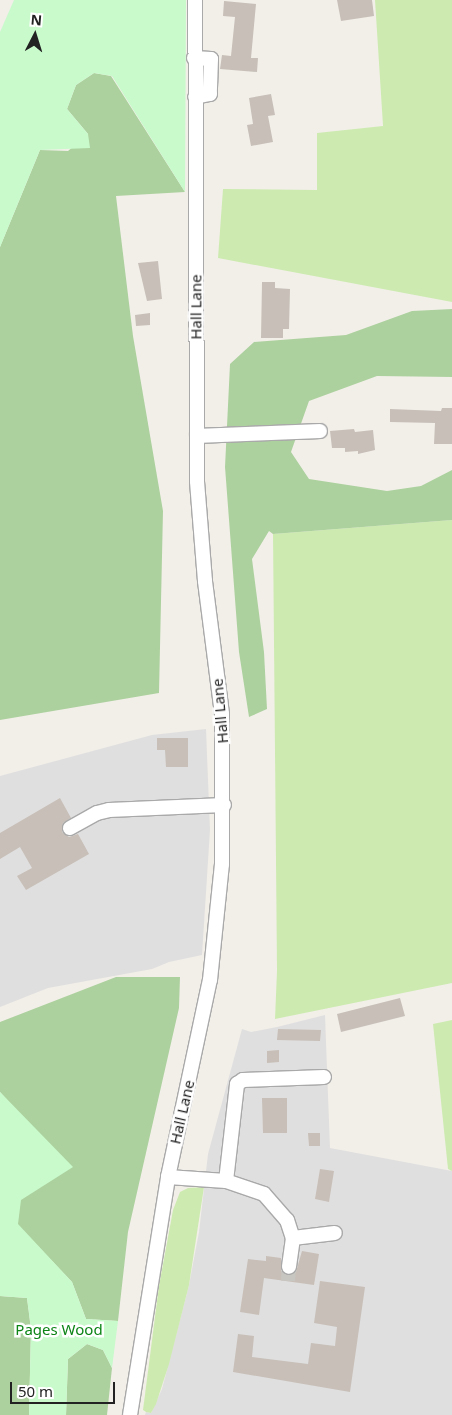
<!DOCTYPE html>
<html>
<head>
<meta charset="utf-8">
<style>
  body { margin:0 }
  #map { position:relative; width:452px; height:1415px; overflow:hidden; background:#f2efe9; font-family:"Noto Sans",sans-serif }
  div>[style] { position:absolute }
  .residential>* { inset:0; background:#e0dfdf }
  .grass>* { inset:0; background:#cdebb0 }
  .forest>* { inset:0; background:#add19e }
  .park>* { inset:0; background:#c8facc }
  .building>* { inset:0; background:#c7bfb8 }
  .minor-tunnel>* { height:14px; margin-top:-7px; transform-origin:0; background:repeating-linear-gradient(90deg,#c8c6c1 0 14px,transparent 0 21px) }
  .roads { filter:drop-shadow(1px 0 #a9a9a9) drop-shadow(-1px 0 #a9a9a9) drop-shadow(0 1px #a9a9a9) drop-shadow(0 -1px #a9a9a9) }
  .minor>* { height:14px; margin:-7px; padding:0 7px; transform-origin:7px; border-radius:7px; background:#fff }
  span { translate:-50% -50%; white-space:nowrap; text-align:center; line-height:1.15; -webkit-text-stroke:5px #fff; paint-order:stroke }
  .street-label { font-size:15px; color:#222 }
  .park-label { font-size:15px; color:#0c8416 }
  .north { position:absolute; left:10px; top:10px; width:50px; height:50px; -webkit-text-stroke:4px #fff; paint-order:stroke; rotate:5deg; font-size:14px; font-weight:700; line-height:20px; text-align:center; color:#222 }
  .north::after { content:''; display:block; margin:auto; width:18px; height:22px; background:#222; clip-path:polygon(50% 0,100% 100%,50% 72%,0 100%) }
  .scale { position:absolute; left:10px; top:1382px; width:105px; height:22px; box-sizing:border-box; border:2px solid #222; border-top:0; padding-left:6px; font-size:15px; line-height:18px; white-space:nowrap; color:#222; -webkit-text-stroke:4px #fff; paint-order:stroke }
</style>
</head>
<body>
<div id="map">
  <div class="residential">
    <i style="clip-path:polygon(206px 729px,210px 830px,202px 955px,169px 962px,152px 969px,48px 988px,0 1007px,0 776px,152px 735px)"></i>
    <i style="clip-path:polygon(325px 1015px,330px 1148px,452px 1171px,452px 1415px,145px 1415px,146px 1412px,151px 1413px,162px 1389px,189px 1285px,199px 1232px,208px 1154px,242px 1029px,251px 1032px,277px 1027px)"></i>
  </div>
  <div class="grass">
    <i style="clip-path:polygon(375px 0,452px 0,452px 302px,218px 258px,223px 189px,317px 190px,317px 133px,383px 126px)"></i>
    <i style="clip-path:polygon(452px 520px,452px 983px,275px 1019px,277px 971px,273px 534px)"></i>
    <i style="clip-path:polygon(452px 1020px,452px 1171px,448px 1169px,433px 1024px)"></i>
    <i style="clip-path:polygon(204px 1187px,189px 1285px,169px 1364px,156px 1404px,151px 1413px,146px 1412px,143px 1410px,159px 1286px,173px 1210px,180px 1192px,188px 1188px)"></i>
  </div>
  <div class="forest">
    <i style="clip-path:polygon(94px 73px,111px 76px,185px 192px,116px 196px,133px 336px,163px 511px,159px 693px,0 720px,0 247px,40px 150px,68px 151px,88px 134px,67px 109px,76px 85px)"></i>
    <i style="clip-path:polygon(452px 309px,452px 377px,377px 376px,309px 401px,291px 452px,309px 479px,387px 491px,421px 486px,452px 470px,452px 520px,273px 534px,269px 531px,252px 559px,264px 652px,267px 709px,249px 717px,239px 652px,225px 467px,230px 364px,254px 342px,346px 335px,412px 311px)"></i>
    <i style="clip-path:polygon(116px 977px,180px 977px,179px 1008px,128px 1232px,118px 1321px,86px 1319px,72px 1282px,17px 1224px,28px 1123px,0 1092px,0 1022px)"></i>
    <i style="clip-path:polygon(0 1296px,27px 1298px,31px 1329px,29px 1415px,0 1415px)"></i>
    <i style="clip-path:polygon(87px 1344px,103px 1350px,112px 1368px,107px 1415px,66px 1415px,68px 1359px)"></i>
  </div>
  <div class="park">
    <i style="clip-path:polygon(14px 0,186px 0,185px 192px,112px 76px,94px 73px,76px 85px,67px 109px,88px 134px,90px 148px,40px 150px,0 247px,0 32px)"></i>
    <i style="clip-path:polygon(0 1092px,73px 1167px,21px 1200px,18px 1224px,72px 1282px,86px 1319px,118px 1321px,112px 1368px,103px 1350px,87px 1344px,68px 1359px,66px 1415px,29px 1415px,31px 1329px,27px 1298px,0 1296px)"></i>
  </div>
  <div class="building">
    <i style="clip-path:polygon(337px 0,372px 0,374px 16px,341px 21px)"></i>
    <i style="clip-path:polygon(224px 1px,256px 4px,251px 58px,258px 58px,257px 72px,220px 69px,222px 55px,231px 56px,235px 17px,223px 16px)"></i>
    <i style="clip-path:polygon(271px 94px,275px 115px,268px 116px,273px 142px,251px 146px,247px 125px,253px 124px,249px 98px)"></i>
    <i style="clip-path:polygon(158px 261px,162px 299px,147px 301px,138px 263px)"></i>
    <i style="clip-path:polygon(262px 282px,275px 282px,275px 288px,290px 289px,289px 329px,283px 329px,283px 338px,261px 338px)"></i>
    <i style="clip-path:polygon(150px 313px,150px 325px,136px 326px,135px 315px)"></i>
    <i style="clip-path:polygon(442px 408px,452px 408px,452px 444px,434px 444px,435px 423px,390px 422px,390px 409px,441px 411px)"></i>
    <i style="clip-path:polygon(354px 429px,355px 432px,373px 430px,375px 450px,358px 454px,358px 451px,345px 452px,345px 448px,332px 448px,330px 431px)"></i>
    <i style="clip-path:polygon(157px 738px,188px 738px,188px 767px,166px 767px,165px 750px,157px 750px)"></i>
    <i style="clip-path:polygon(60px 798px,71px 818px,63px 823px,62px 832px,69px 837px,78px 834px,89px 854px,26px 890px,17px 876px,32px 868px,20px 847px,0 859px,0 833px)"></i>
    <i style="clip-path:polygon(400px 998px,405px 1016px,341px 1032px,337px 1014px)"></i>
    <i style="clip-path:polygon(278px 1029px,321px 1030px,320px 1041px,277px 1040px)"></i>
    <i style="clip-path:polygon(279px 1050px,279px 1062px,267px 1063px,267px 1051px)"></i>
    <i style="clip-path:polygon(262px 1098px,287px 1098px,287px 1133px,263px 1133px)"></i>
    <i style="clip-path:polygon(308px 1133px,320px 1133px,320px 1146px,309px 1146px)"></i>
    <i style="clip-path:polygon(320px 1169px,334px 1171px,329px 1202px,315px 1199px)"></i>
    <i style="clip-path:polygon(302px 1251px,319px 1254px,314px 1285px,264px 1278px,259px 1315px,240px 1312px,248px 1259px,266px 1261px,266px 1256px,281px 1258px,281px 1271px,292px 1275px,296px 1272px)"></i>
    <i style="clip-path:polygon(320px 1281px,365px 1287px,350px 1392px,233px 1372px,238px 1334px,254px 1336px,252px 1357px,308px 1364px,311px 1343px,335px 1346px,337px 1327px,314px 1323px)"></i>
  </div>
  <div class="minor-tunnel">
    <i style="left:288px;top:1281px;width:14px;rotate:-86deg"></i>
  </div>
  <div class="roads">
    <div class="minor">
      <i style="left:194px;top:58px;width:17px;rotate:3deg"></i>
      <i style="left:211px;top:59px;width:35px;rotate:92deg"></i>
      <i style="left:210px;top:94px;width:15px;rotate:169deg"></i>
      <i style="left:197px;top:436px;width:123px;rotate:-2.3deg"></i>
      <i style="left:70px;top:828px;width:31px;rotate:-29deg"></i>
      <i style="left:97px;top:813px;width:12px;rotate:-14deg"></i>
      <i style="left:109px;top:810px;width:115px;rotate:-2.5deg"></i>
      <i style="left:168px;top:1177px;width:58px;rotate:3.9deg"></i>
      <i style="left:226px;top:1181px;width:40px;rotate:18.9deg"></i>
      <i style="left:264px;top:1194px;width:35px;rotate:49deg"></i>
      <i style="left:287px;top:1220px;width:19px;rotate:72deg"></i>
      <i style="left:293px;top:1238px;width:29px;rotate:98deg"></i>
      <i style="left:226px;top:1181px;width:98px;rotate:-83.5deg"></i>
      <i style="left:237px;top:1084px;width:7px;rotate:-34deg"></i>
      <i style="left:243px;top:1080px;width:81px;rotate:-2.1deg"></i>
      <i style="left:293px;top:1238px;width:42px;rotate:-6.8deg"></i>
      <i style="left:130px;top:1415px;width:241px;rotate:-80.9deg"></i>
      <i style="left:168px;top:1177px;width:201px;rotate:-78deg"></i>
      <i style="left:210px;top:980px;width:117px;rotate:-84.1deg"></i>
      <i style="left:222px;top:864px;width:150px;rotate:-90deg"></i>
      <i style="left:222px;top:714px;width:134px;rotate:-97.3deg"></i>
      <i style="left:205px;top:581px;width:100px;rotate:-94.6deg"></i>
      <i style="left:197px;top:481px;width:481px;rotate:-90.2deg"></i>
    </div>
  </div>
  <div class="street-label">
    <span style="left:196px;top:307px;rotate:-90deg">Hall Lane</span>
    <span style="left:220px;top:711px;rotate:-95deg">Hall Lane</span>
    <span style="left:182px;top:1112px;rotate:-77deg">Hall Lane</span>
  </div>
  <div class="park-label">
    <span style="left:59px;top:1330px">Pages Wood</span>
  </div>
  <div class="north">N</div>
  <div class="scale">50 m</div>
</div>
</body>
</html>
